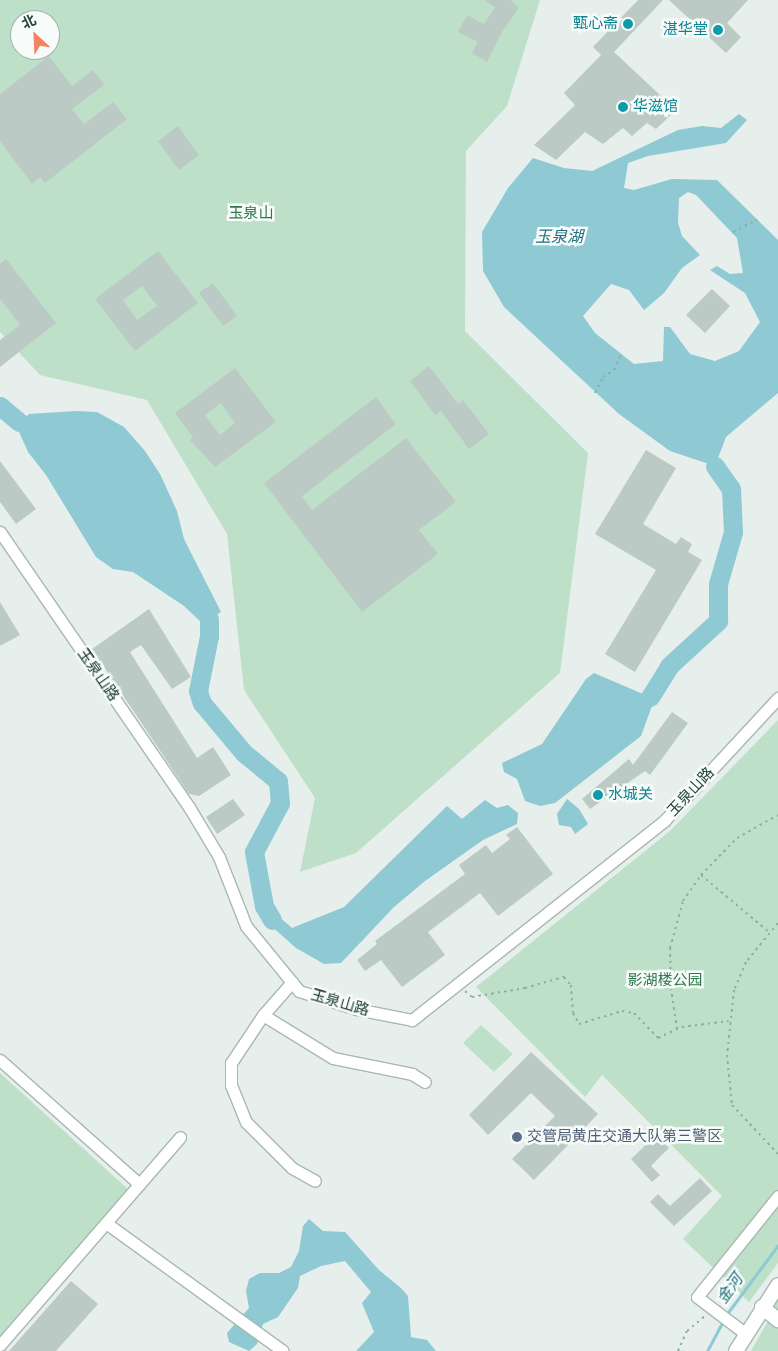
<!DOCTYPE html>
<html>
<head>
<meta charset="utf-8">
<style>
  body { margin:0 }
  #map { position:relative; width:778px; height:1351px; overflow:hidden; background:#e6efeb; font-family:"Fira Sans Condensed","Noto Sans SC",sans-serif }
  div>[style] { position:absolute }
  .green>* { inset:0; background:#bfe0c8 }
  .water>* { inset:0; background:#8ec9d4 }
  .stream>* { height:3px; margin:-1.5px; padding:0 1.5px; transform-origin:1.5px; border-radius:1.5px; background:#8ec9d4 }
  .river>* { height:19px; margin:-9.5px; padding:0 9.5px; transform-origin:9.5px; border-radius:9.5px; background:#8ec9d4 }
  .building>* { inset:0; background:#bbcac4 }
  .path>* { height:2px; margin-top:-1px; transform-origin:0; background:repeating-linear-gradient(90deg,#86b3a5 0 2.5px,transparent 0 6.5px) }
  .roads { filter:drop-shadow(1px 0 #a8b8b2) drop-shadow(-1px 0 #a8b8b2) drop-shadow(0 1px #a8b8b2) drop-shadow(0 -1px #a8b8b2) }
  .minor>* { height:11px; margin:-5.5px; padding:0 5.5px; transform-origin:5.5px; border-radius:5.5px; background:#fff }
  .tertiary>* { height:14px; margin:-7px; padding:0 7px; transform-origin:7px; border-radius:7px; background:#fff }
  .dots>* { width:14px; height:14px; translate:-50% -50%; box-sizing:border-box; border:2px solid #f7fbf9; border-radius:50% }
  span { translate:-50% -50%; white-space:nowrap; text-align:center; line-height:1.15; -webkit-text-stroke:5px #f7fbf9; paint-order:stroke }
  .culture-label { font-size:15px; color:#0d838f }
  .right { translate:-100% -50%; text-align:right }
  .left { translate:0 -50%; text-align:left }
  .park-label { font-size:15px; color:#2d7a4b }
  .street-label { font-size:15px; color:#24423a }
  .service-label { font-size:15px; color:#4e5e75 }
  .water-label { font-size:16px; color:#1c6f80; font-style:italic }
  .north { position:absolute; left:10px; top:10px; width:50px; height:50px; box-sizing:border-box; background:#f7fbf9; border:1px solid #a3b1ad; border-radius:50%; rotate:335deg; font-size:14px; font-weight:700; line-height:20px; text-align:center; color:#24423a }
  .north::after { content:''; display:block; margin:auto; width:18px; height:22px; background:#f4845f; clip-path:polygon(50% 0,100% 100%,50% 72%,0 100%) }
</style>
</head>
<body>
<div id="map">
  <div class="green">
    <i style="clip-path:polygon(evenodd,0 0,540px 0,507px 106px,466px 151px,465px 331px,588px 453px,560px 673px,356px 853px,300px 872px,315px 798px,244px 690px,227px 534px,147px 400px,40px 375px,0 332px,0 0,20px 20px,50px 20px,50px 50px,20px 50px,20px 20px)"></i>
    <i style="clip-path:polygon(778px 720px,778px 1263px,749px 1302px,683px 1239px,722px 1196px,602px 1075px,585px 1097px,476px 987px,670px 831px)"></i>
    <i style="clip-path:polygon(481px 1025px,513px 1054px,494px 1072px,463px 1043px)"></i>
    <i style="clip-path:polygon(0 1073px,130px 1191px,0 1341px)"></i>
    <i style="clip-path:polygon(778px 1292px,778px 1351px,751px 1351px,772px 1314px,769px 1309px)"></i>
  </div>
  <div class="water">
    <i style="clip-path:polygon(evenodd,739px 114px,747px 120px,726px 143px,648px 156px,628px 163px,624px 188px,634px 190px,672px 179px,717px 180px,778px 240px,778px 393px,726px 437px,715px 466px,670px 451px,619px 414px,504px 307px,483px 271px,482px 232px,508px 188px,533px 158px,564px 168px,592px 171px,678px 130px,702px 126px,721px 128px,739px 114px,688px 192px,696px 195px,737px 238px,743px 273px,730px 274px,717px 266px,710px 270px,745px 293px,760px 322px,739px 351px,715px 361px,690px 354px,670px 327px,664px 327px,663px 361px,634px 364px,595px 333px,583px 316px,611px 284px,629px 290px,644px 310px,664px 293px,682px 268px,700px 255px,682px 236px,678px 223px,679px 198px,688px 192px)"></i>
    <i style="clip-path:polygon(76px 411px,97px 412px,124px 427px,145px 451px,160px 474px,177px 511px,184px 539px,221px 612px,202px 623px,184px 606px,133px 572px,113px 569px,96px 557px,46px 475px,28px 452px,16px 425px,29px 414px)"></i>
    <i style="clip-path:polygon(594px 673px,650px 697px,653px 703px,641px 736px,555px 803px,540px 806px,525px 801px,517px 779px,504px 772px,502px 763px,542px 744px,586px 679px)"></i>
    <i style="clip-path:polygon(567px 799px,579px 809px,588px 824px,575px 834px,571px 827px,559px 825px,557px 814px)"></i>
    <i style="clip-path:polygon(485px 800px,497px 808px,508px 805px,518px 813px,517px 824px,483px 840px,425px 881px,394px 907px,341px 963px,324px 964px,296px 948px,268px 923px,277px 915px,292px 928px,344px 907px,447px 806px,462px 819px)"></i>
    <i style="clip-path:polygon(309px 1219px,323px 1231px,345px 1232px,379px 1270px,401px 1288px,408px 1296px,411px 1337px,427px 1340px,436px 1351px,356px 1351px,374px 1332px,362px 1303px,371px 1292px,345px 1261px,321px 1266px,300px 1276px,298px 1288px,278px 1317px,263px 1324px,257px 1344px,249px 1351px,229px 1342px,227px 1333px,249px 1308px,246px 1291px,249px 1279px,260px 1273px,279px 1273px,291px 1267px,299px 1251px,303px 1226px)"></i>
  </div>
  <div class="stream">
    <i style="left:726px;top:1315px;width:87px;rotate:-53.4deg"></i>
    <i style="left:707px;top:1351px;width:34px;rotate:-62deg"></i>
  </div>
  <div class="river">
    <i style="left:0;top:406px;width:25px;rotate:40deg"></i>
    <i style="left:209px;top:619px;width:17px;rotate:90deg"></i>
    <i style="left:209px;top:636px;width:56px;rotate:101.3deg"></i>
    <i style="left:198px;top:691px;width:13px;rotate:72deg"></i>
    <i style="left:202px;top:703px;width:65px;rotate:50deg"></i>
    <i style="left:244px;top:753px;width:44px;rotate:39.5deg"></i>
    <i style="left:278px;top:781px;width:22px;rotate:85deg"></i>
    <i style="left:280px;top:803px;width:55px;rotate:118deg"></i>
    <i style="left:254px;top:852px;width:55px;rotate:79.5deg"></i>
    <i style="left:264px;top:906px;width:16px;rotate:60deg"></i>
    <i style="left:650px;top:697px;width:36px;rotate:-58deg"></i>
    <i style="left:669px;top:666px;width:67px;rotate:-42.6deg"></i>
    <i style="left:718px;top:621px;width:37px;rotate:-90deg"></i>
    <i style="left:718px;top:584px;width:54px;rotate:-73.9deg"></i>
    <i style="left:733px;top:532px;width:43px;rotate:-92.7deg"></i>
    <i style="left:731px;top:489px;width:28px;rotate:-125deg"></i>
  </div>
  <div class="building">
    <i style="clip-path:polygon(484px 0,510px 0,519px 7px,502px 32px,487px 62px,472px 53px,478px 42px,458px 32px,467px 15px,484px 24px,495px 7px)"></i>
    <i style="clip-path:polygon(638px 0,663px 0,614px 52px,676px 110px,656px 129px,647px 123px,632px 136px,623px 128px,603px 144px,585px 132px,556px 160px,534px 145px,575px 105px,564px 93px,601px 55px,593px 47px)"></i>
    <i style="clip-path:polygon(669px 0,748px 0,727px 23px,741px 37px,726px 53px)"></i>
    <i style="clip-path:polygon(49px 56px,72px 86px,93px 70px,104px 85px,72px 109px,84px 124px,113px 102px,127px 119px,45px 183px,40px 177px,32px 184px,0 141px,0 94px)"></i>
    <i style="clip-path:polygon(178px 126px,199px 155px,179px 170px,158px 141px)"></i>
    <i style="clip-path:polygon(evenodd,158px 251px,198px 303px,135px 351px,95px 299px,158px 251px,142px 286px,157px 306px,137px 320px,123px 300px,142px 286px)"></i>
    <i style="clip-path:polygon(6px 259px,56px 323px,0 367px,0 340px,20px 325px,0 299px,0 264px)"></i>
    <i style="clip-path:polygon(213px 283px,237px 316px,223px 326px,199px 293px)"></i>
    <i style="clip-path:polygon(712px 289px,730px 306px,705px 333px,686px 315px)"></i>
    <i style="clip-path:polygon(429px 366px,458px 404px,463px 400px,489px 434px,469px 449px,441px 411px,435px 415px,410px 381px)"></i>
    <i style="clip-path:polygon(evenodd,235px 368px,276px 422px,215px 467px,190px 440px,193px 437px,175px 413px,235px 368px,221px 403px,235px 423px,220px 435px,205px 415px,221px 403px)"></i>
    <i style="clip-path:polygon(376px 397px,396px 424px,302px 496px,312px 510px,406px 438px,456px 502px,419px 530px,438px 554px,362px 612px,264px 483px)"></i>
    <i style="clip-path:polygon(646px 450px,676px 468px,643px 524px,676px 544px,681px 537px,692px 544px,688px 552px,702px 560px,635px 672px,605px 654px,656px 570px,595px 534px)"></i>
    <i style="clip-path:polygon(0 461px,36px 509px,16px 524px,0 502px)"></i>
    <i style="clip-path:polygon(0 602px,20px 635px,0 646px)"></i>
    <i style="clip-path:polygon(149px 609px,191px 677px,172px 689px,141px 645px,130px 652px,197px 758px,213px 747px,231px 775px,199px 796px,189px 794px,92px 649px)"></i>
    <i style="clip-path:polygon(672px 712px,688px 723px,650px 775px,645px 771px,590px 809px,582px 799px,629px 759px,633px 765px)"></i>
    <i style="clip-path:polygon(233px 799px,245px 815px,217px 834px,206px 817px)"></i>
    <i style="clip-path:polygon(517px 827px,553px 874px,498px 916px,480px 893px,428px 932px,445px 955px,402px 987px,381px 960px,365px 971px,357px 960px,377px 944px,375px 941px,465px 874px,459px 865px,486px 845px,492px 853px,510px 839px,506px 835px)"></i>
    <i style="clip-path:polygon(531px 1052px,598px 1114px,534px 1180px,512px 1159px,555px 1116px,531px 1093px,488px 1135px,469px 1115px)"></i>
    <i style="clip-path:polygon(656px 1135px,669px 1148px,651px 1166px,660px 1175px,652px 1182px,631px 1159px)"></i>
    <i style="clip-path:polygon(700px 1178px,712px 1191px,674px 1226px,650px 1202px,658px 1194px,670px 1206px)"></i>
    <i style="clip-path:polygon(71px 1281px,98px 1304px,56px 1351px,9px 1351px)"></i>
  </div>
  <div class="path">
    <i style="left:733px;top:232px;width:27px;rotate:-27deg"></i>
    <i style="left:595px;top:393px;width:18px;rotate:-63deg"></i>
    <i style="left:603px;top:377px;width:13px;rotate:-32deg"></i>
    <i style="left:614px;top:370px;width:17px;rotate:-66deg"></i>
    <i style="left:701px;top:875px;width:89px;rotate:40deg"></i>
    <i style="left:778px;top:923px;width:50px;rotate:129.4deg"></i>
    <i style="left:746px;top:962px;width:30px;rotate:113deg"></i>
    <i style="left:734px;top:990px;width:65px;rotate:96.1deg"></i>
    <i style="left:727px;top:1055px;width:50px;rotate:84.3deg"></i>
    <i style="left:732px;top:1105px;width:67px;rotate:46.8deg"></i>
    <i style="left:465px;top:991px;width:9px;rotate:41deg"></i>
    <i style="left:472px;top:997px;width:54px;rotate:-9.6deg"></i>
    <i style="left:525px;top:988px;width:41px;rotate:-15.8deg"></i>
    <i style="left:564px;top:977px;width:11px;rotate:49deg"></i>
    <i style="left:571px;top:985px;width:28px;rotate:86deg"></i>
    <i style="left:573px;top:1013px;width:13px;rotate:61deg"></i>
    <i style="left:579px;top:1024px;width:45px;rotate:-16.8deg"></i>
    <i style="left:622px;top:1011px;width:12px;rotate:9deg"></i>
    <i style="left:634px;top:1013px;width:35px;rotate:46deg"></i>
    <i style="left:658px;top:1038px;width:26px;rotate:-25deg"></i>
    <i style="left:682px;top:1027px;width:47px;rotate:-7.3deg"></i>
    <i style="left:677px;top:1029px;width:40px;rotate:-98.5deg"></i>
    <i style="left:671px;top:989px;width:41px;rotate:-91.4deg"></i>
    <i style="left:670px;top:948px;width:49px;rotate:-74.5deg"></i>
    <i style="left:683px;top:901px;width:32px;rotate:-55deg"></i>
    <i style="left:701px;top:875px;width:52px;rotate:-45.8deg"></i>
    <i style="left:737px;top:838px;width:47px;rotate:-29.3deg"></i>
    <i style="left:678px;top:1351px;width:22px;rotate:-66deg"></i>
    <i style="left:687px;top:1331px;width:23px;rotate:-40deg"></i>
  </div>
  <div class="roads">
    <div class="minor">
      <i style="left:0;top:532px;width:334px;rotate:55.5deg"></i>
      <i style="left:189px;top:807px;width:58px;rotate:59deg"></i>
      <i style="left:219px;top:857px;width:74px;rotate:68.6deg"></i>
      <i style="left:246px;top:926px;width:84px;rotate:50.8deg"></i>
      <i style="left:299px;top:991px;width:60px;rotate:17.5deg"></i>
      <i style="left:356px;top:1009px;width:57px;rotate:11.1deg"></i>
      <i style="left:412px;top:1020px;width:321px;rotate:-38.3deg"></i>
      <i style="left:664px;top:821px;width:168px;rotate:-47.2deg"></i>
      <i style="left:292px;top:982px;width:44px;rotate:131.3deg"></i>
      <i style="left:263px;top:1015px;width:58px;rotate:123.7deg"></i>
      <i style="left:231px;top:1063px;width:22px;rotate:90deg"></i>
      <i style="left:231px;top:1085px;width:40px;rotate:68deg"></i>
      <i style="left:246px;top:1122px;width:65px;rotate:45deg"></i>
      <i style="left:292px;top:1168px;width:26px;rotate:29deg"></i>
      <i style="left:263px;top:1015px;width:82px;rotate:31.6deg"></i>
      <i style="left:333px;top:1058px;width:81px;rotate:11.4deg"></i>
      <i style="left:412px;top:1074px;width:15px;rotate:32deg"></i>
      <i style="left:0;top:1060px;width:186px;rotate:41.7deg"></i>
      <i style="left:106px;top:1223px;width:218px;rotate:35.9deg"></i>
      <i style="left:746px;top:1334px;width:61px;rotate:-142.9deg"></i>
      <i style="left:697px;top:1297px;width:129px;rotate:-51.3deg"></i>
      <i style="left:0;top:1345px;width:275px;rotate:-49.1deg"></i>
    </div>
    <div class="tertiary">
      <i style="left:762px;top:1307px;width:21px;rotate:39deg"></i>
      <i style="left:736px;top:1351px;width:78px;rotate:-57.5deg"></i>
    </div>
  </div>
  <div class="dots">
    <i style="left:628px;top:24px;background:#0f9aa8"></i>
    <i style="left:718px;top:30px;background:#0f9aa8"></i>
    <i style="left:623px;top:107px;background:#0f9aa8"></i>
    <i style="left:598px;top:795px;background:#0f9aa8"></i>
    <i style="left:517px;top:1137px;background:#5c6f8a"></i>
  </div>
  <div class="culture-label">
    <span class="right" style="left:618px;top:24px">甄心斋</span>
    <span class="right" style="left:708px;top:30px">湛华堂</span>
    <span class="left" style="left:633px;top:107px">华滋馆</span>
    <span class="left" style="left:608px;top:795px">水城关</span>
  </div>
  <div class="park-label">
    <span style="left:251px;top:214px">玉泉山</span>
    <span style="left:665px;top:981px">影湖楼公园</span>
  </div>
  <div class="street-label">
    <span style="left:98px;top:675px;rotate:55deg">玉泉山路</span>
    <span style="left:691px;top:792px;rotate:-47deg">玉泉山路</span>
    <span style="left:340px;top:1003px;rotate:16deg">玉泉山路</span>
  </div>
  <div class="service-label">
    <span class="left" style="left:527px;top:1137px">交管局黄庄交通大队第三警区</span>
  </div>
  <div class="water-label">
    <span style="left:559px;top:237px">玉泉湖</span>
    <span style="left:730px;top:1289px;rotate:-54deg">金河</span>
  </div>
  <div class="north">北</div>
</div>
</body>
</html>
